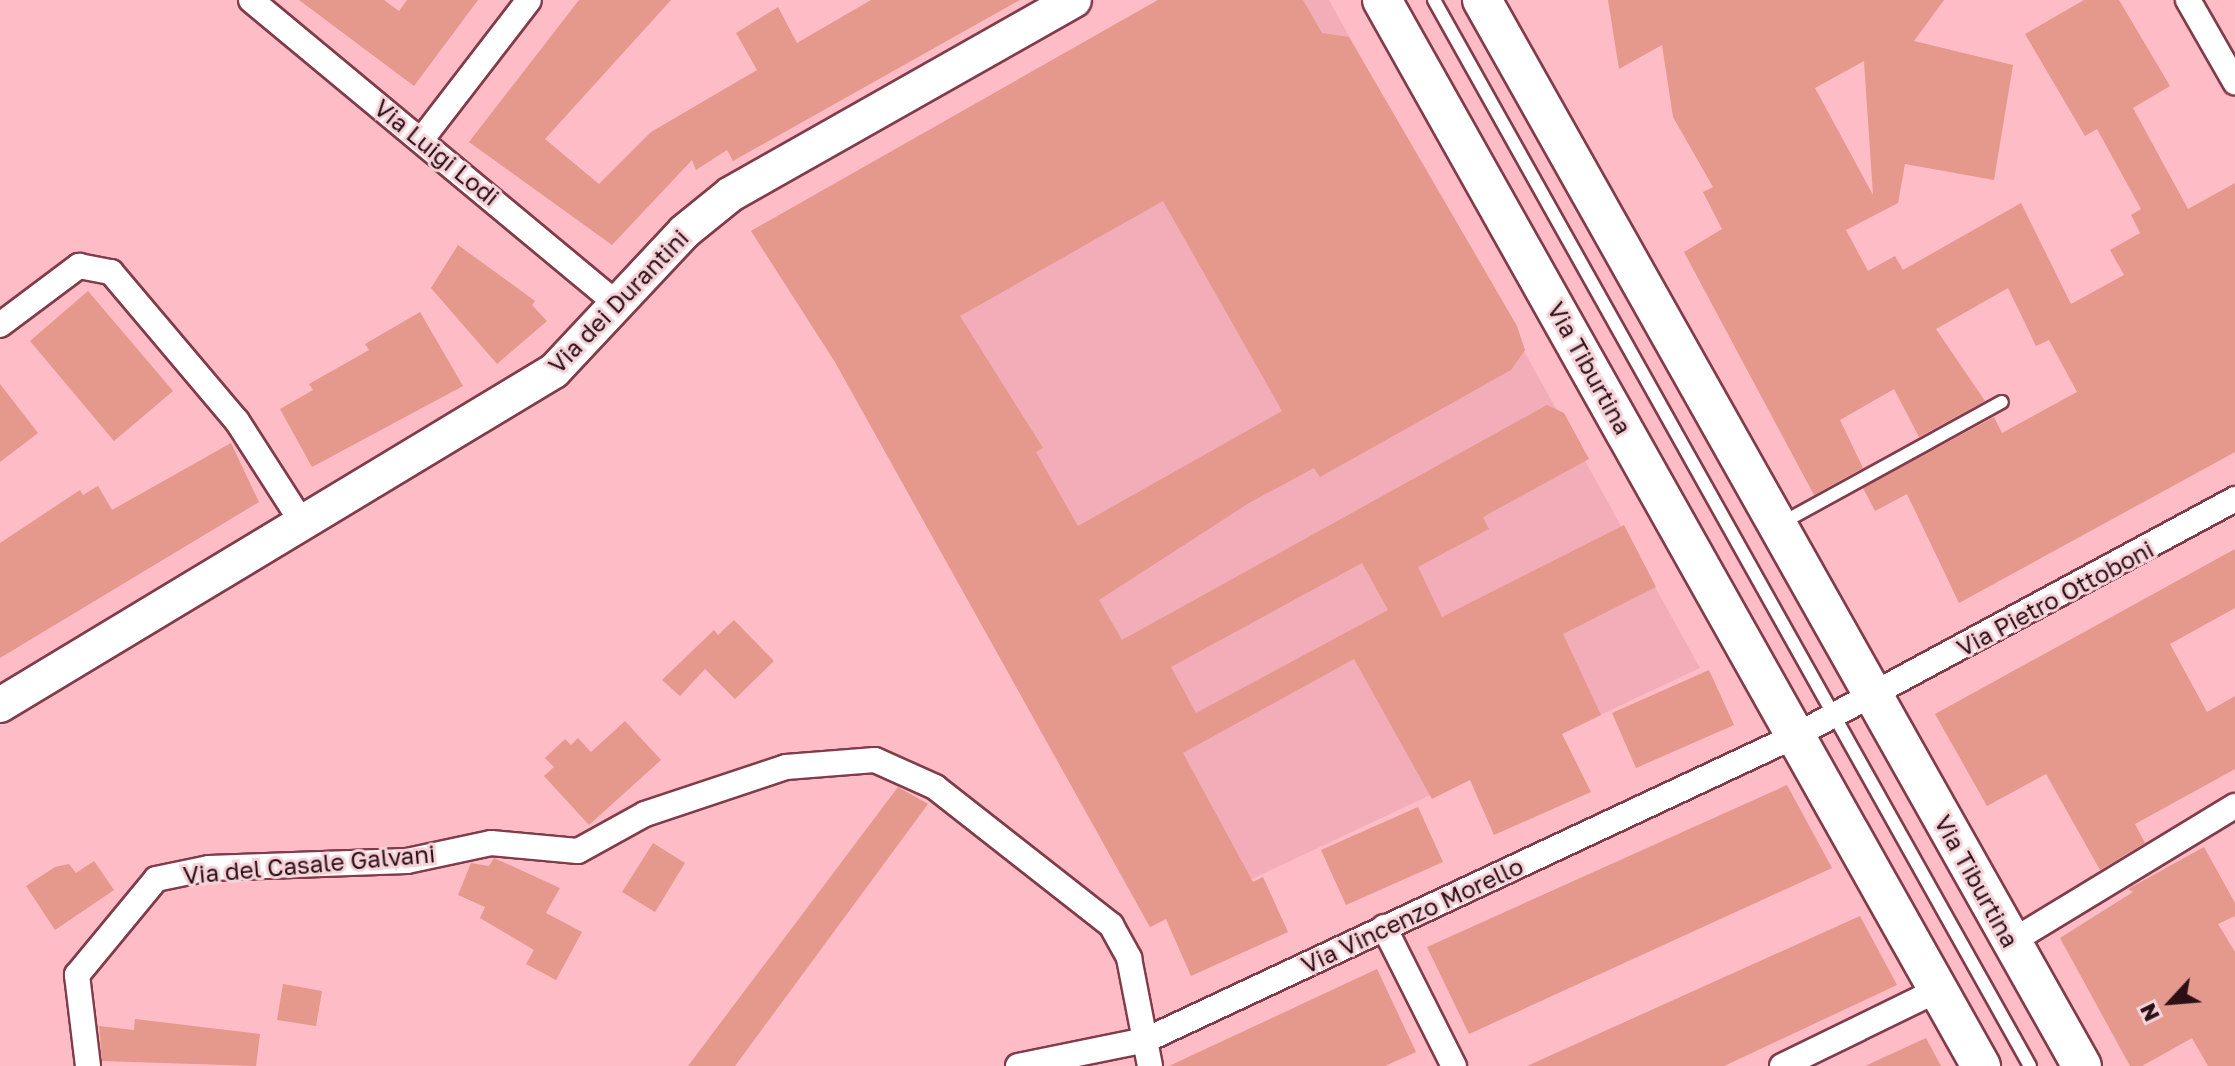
<!DOCTYPE html>
<html>
<head>
<meta charset="utf-8">
<style>
  body { margin:0 }
  #map { position:relative; width:2235px; height:1066px; overflow:hidden; background:#fdbcc6; font-family:"Golos Text",sans-serif }
  div>[style] { position:absolute }
  .built>* { inset:0; background:#f3adb8 }
  .building>* { inset:0; background:#e5988c }
  .roads { filter:drop-shadow(2px 0 #813c4a) drop-shadow(-2px 0 #813c4a) drop-shadow(0 2px #813c4a) drop-shadow(0 -2px #813c4a) }
  .lane>* { height:12px; margin:-6px; padding:0 6px; transform-origin:6px; border-radius:6px; background:#fff }
  .street>* { height:24px; margin:-12px; padding:0 12px; transform-origin:12px; border-radius:12px; background:#fff }
  .secondary>* { height:34px; margin:-17px; padding:0 17px; transform-origin:17px; border-radius:17px; background:#fff }
  .primary>* { height:38px; margin:-19px; padding:0 19px; transform-origin:19px; border-radius:19px; background:#fff }
  span { translate:-50% -50%; white-space:nowrap; text-align:center; line-height:1.15; -webkit-text-stroke:6px #f5d3d8; paint-order:stroke }
  .street-label { font-size:24px; color:#2c1016 }
  .north { position:absolute; left:2131px; top:962px; width:80px; height:80px; -webkit-text-stroke:6px #f5d3d8; paint-order:stroke; rotate:244deg; font-size:22px; font-weight:700; line-height:32px; text-align:center; color:#2c1016 }
  .north::after { content:''; display:block; margin:auto; width:28px; height:36px; background:#2c1016; clip-path:polygon(50% 0,100% 100%,50% 72%,0 100%) }
</style>
</head>
<body>
<div id="map">
  <div class="built">
    <i style="clip-path:polygon(1158px 0,1329px 0,1700px 668px,1150px 927px,835px 362px,751px 231px)"></i>
  </div>
  <div class="building">
    <i style="clip-path:polygon(299px 0,384px 0,399px 11px,407px 0,478px 0,414px 86px)"></i>
    <i style="clip-path:polygon(579px 0,671px 0,545px 139px,599px 184px,651px 132px,757px 70px,736px 33px,778px 7px,797px 43px,871px 0,1020px 0,733px 161px,727px 150px,696px 170px,692px 160px,612px 245px,469px 142px)"></i>
    <i style="clip-path:polygon(evenodd,1158px 0,1303px 0,1322px 33px,1349px 37px,1517px 326px,1525px 350px,1511px 370px,1320px 477px,1314px 468px,1249px 503px,1099px 600px,1122px 640px,1547px 405px,1564px 413px,1589px 459px,1483px 517px,1489px 529px,1418px 567px,1442px 617px,1624px 525px,1656px 587px,1563px 634px,1601px 715px,1562px 734px,1591px 792px,1494px 835px,1470px 780px,1432px 799px,1354px 659px,1183px 753px,1253px 882px,1263px 877px,1288px 932px,1191px 976px,1166px 919px,1150px 927px,835px 362px,751px 231px,1158px 0,1163px 201px,1282px 411px,1078px 526px,1036px 452px,1043px 448px,960px 316px,1163px 201px,1158px 0,1362px 563px,1388px 610px,1196px 713px,1171px 667px,1362px 563px)"></i>
    <i style="clip-path:polygon(evenodd,1608px 0,1944px 0,1914px 41px,2013px 65px,1994px 180px,1905px 164px,1898px 203px,1846px 230px,1868px 271px,1895px 256px,1903px 270px,2021px 203px,2071px 304px,2124px 275px,2110px 250px,2140px 233px,2131px 215px,2141px 209px,2097px 129px,2085px 136px,2025px 34px,2084px 0,2119px 0,2170px 86px,2133px 108px,2188px 209px,2235px 183px,2235px 452px,1959px 603px,1907px 494px,1875px 511px,1863px 488px,1994px 417px,2002px 433px,2077px 392px,2049px 340px,2036px 346px,2008px 288px,1936px 329px,1985px 401px,1919px 437px,1894px 389px,1840px 420px,1863px 468px,1814px 495px,1684px 252px,1722px 229px,1703px 192px,1713px 187px,1673px 117px,1662px 45px,1619px 69px,1608px 0,1864px 61px,1873px 195px,1815px 88px,1864px 61px)"></i>
    <i style="clip-path:polygon(458px 245px,535px 301px,532px 305px,547px 321px,497px 364px,431px 288px)"></i>
    <i style="clip-path:polygon(88px 291px,173px 391px,114px 441px,30px 341px)"></i>
    <i style="clip-path:polygon(420px 312px,463px 386px,312px 467px,280px 409px,313px 390px,309px 384px,369px 350px,365px 344px)"></i>
    <i style="clip-path:polygon(0 384px,38px 433px,0 462px)"></i>
    <i style="clip-path:polygon(231px 443px,259px 502px,0 658px,0 543px,80px 490px,83px 495px,98px 486px,112px 510px)"></i>
    <i style="clip-path:polygon(2235px 549px,2235px 608px,2170px 644px,2207px 712px,2235px 696px,2235px 769px,2135px 824px,2145px 843px,2100px 870px,2046px 774px,1987px 806px,1935px 714px)"></i>
    <i style="clip-path:polygon(734px 620px,774px 661px,735px 699px,705px 669px,680px 696px,662px 680px,714px 630px,718px 635px)"></i>
    <i style="clip-path:polygon(1709px 670px,1734px 725px,1636px 768px,1612px 713px)"></i>
    <i style="clip-path:polygon(625px 721px,661px 760px,589px 825px,544px 776px,554px 767px,545px 758px,565px 739px,571px 745px,578px 738px,591px 752px)"></i>
    <i style="clip-path:polygon(1787px 785px,1832px 868px,1469px 1034px,1427px 947px)"></i>
    <i style="clip-path:polygon(898px 787px,928px 804px,735px 1066px,688px 1066px)"></i>
    <i style="clip-path:polygon(1418px 807px,1443px 862px,1346px 905px,1321px 850px)"></i>
    <i style="clip-path:polygon(653px 843px,685px 863px,655px 912px,622px 892px)"></i>
    <i style="clip-path:polygon(2204px 847px,2235px 903px,2235px 916px,2218px 924px,2235px 952px,2235px 1066px,2208px 1066px,2192px 1038px,2142px 1066px,2130px 1066px,2060px 938px,2133px 892px,2128px 889px)"></i>
    <i style="clip-path:polygon(494px 858px,560px 888px,546px 913px,582px 932px,556px 980px,526px 964px,534px 950px,480px 918px,485px 907px,458px 895px,471px 863px,489px 866px)"></i>
    <i style="clip-path:polygon(94px 861px,114px 890px,55px 930px,26px 886px,55px 867px,69px 864px,76px 873px)"></i>
    <i style="clip-path:polygon(1860px 916px,1897px 985px,1724px 1066px,1527px 1066px)"></i>
    <i style="clip-path:polygon(1377px 969px,1416px 1052px,1385px 1066px,1169px 1066px)"></i>
    <i style="clip-path:polygon(283px 984px,322px 991px,316px 1026px,277px 1020px)"></i>
    <i style="clip-path:polygon(135px 1019px,260px 1034px,256px 1066px,102px 1061px,99px 1026px,134px 1030px)"></i>
    <i style="clip-path:polygon(1926px 1038px,1941px 1066px,1865px 1066px)"></i>
  </div>
  <div class="roads">
    <div class="lane">
      <i style="left:1434px;top:0;width:1221px;rotate:60.79deg"></i>
      <i style="left:1780px;top:524px;width:253px;rotate:-28.8deg"></i>
    </div>
    <div class="street">
      <i style="left:251px;top:0;width:479px;rotate:39.7deg"></i>
      <i style="left:2188px;top:0;width:95px;rotate:60.2deg"></i>
      <i style="left:422px;top:139px;width:175px;rotate:-52.4deg"></i>
      <i style="left:0;top:325px;width:99px;rotate:-36.8deg"></i>
      <i style="left:79px;top:266px;width:33px;rotate:11deg"></i>
      <i style="left:111px;top:272px;width:195px;rotate:49.8deg"></i>
      <i style="left:237px;top:421px;width:122px;rotate:57.3deg"></i>
      <i style="left:1384px;top:927px;width:156px;rotate:63.3deg"></i>
      <i style="left:2011px;top:942px;width:262px;rotate:-31.3deg"></i>
      <i style="left:88px;top:1066px;width:92px;rotate:-96.9deg"></i>
      <i style="left:77px;top:975px;width:124px;rotate:-50.5deg"></i>
      <i style="left:156px;top:879px;width:54px;rotate:-11.7deg"></i>
      <i style="left:209px;top:868px;width:198px;rotate:-2deg"></i>
      <i style="left:407px;top:861px;width:86px;rotate:-12.1deg"></i>
      <i style="left:491px;top:843px;width:87px;rotate:5.3deg"></i>
      <i style="left:578px;top:851px;width:77px;rotate:-28.9deg"></i>
      <i style="left:645px;top:814px;width:149px;rotate:-18.4deg"></i>
      <i style="left:786px;top:767px;width:89px;rotate:-4.5deg"></i>
      <i style="left:875px;top:760px;width:66px;rotate:24.2deg"></i>
      <i style="left:935px;top:787px;width:224px;rotate:38.1deg"></i>
      <i style="left:1111px;top:925px;width:38px;rotate:61deg"></i>
      <i style="left:1129px;top:958px;width:110px;rotate:79deg"></i>
      <i style="left:1018px;top:1066px;width:131px;rotate:-11.5deg"></i>
      <i style="left:1146px;top:1040px;width:719px;rotate:-25.1deg"></i>
      <i style="left:1797px;top:735px;width:498px;rotate:-28.3deg"></i>
      <i style="left:1782px;top:1066px;width:174px;rotate:-26deg"></i>
    </div>
    <div class="secondary">
      <i style="left:0;top:705px;width:647px;rotate:-31.09deg"></i>
      <i style="left:554px;top:371px;width:190px;rotate:-46.9deg"></i>
      <i style="left:684px;top:232px;width:60px;rotate:-39deg"></i>
      <i style="left:731px;top:194px;width:394px;rotate:-29.5deg"></i>
    </div>
    <div class="primary">
      <i style="left:1382px;top:0;width:1223px;rotate:60.67deg"></i>
      <i style="left:1482px;top:0;width:1223px;rotate:60.63deg"></i>
    </div>
  </div>
  <div class="street-label">
    <span style="left:437px;top:152px;rotate:39deg">Via Luigi Lodi</span>
    <span style="left:618px;top:301px;rotate:-46deg">Via dei Durantini</span>
    <span style="left:1590px;top:368px;rotate:61deg">Via Tiburtina</span>
    <span style="left:2055px;top:598px;rotate:-28deg">Via Pietro Ottoboni</span>
    <span style="left:309px;top:864px;rotate:-5deg">Via del Casale Galvani</span>
    <span style="left:1977px;top:881px;rotate:61deg">Via Tiburtina</span>
    <span style="left:1412px;top:915px;rotate:-25deg">Via Vincenzo Morello</span>
  </div>
  <div class="north">N</div>
</div>
</body>
</html>
